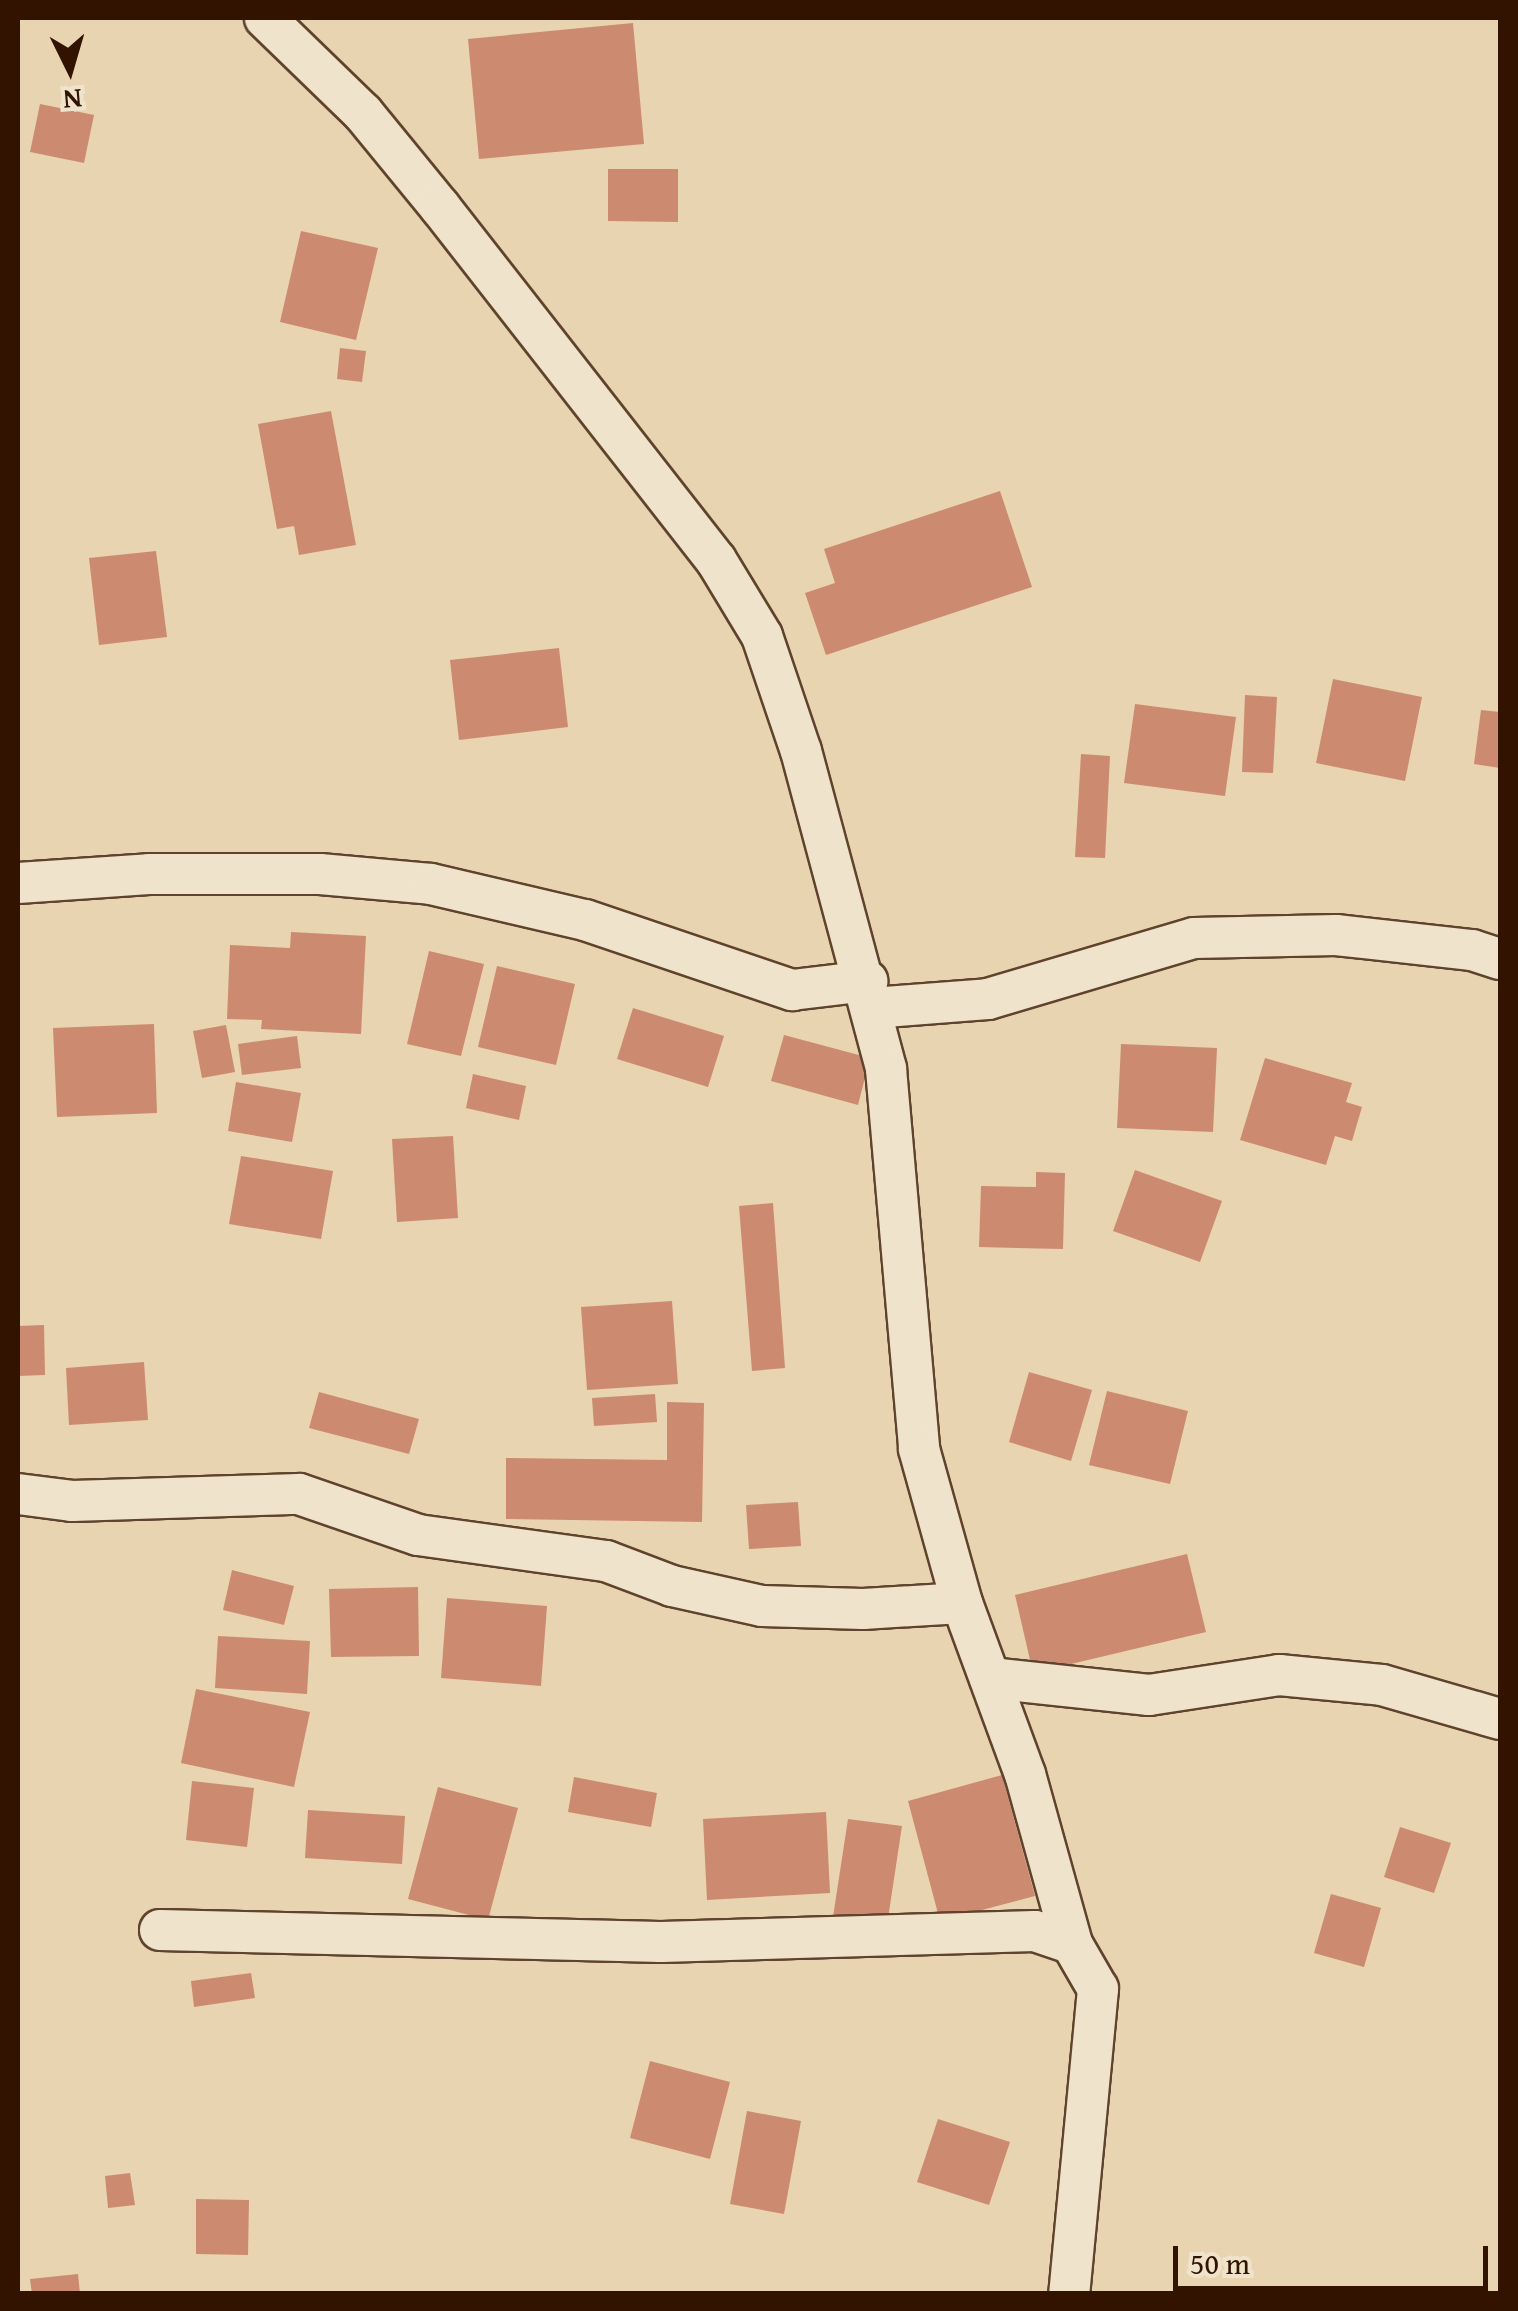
<!DOCTYPE html>
<html>
<head>
<meta charset="utf-8">
<style>
  body { margin:0 }
  #map { position:relative; width:1518px; height:2311px; overflow:hidden; background:#e8d4b1; font-family:"Gentium Book Plus",serif }
  div>[style] { position:absolute }
  .building>* { inset:0; background:#cc8a71 }
  .roads { filter:drop-shadow(2px 0 #5f432c) drop-shadow(-2px 0 #5f432c) drop-shadow(0 2px #5f432c) drop-shadow(0 -2px #5f432c) }
  .minor>* { height:40px; margin:-20px; padding:0 20px; transform-origin:20px; border-radius:20px; background:#f0e3cc }
  span { translate:-50% -50%; white-space:nowrap; text-align:center; line-height:1.15; -webkit-text-stroke:8px #f0e3cc; paint-order:stroke }
  .frame { position:absolute; inset:0; border:20px solid #311300; pointer-events:none }
  .north { position:absolute; left:20px; top:20px; width:100px; height:100px; -webkit-text-stroke:8px #f0e3cc; paint-order:stroke; rotate:175deg; font-size:28px; font-weight:700; line-height:40px; text-align:center; color:#311300 }
  .north::after { content:''; display:block; margin:auto; width:35px; height:45px; background:#311300; clip-path:polygon(50% 0,100% 100%,50% 72%,0 100%) }
  .scale { position:absolute; left:1173px; top:2246px; width:315px; height:45px; box-sizing:border-box; border:5px solid #311300; border-top:0; padding-left:12px; font-size:30px; line-height:35px; white-space:nowrap; color:#311300; -webkit-text-stroke:8px #f0e3cc; paint-order:stroke }
</style>
</head>
<body>
<div id="map">
  <div class="building">
    <i style="clip-path:polygon(633px 23px,644px 144px,479px 159px,468px 39px)"></i>
    <i style="clip-path:polygon(40px 104px,94px 115px,84px 163px,30px 152px)"></i>
    <i style="clip-path:polygon(608px 169px,678px 169px,678px 222px,608px 221px)"></i>
    <i style="clip-path:polygon(301px 231px,378px 248px,356px 340px,280px 322px)"></i>
    <i style="clip-path:polygon(340px 348px,366px 351px,362px 382px,337px 379px)"></i>
    <i style="clip-path:polygon(331px 411px,356px 545px,299px 555px,294px 526px,277px 529px,258px 424px)"></i>
    <i style="clip-path:polygon(1000px 491px,1032px 587px,826px 655px,805px 593px,835px 583px,824px 549px)"></i>
    <i style="clip-path:polygon(156px 551px,167px 637px,99px 645px,89px 558px)"></i>
    <i style="clip-path:polygon(559px 648px,568px 727px,459px 740px,450px 660px)"></i>
    <i style="clip-path:polygon(1333px 679px,1422px 697px,1405px 781px,1316px 763px)"></i>
    <i style="clip-path:polygon(1245px 695px,1277px 697px,1273px 773px,1242px 772px)"></i>
    <i style="clip-path:polygon(1135px 704px,1236px 717px,1225px 796px,1124px 783px)"></i>
    <i style="clip-path:polygon(1481px 710px,1500px 712px,1500px 768px,1474px 764px)"></i>
    <i style="clip-path:polygon(1081px 754px,1110px 756px,1105px 858px,1075px 857px)"></i>
    <i style="clip-path:polygon(291px 932px,366px 936px,361px 1034px,261px 1029px,262px 1020px,227px 1019px,230px 945px,290px 948px)"></i>
    <i style="clip-path:polygon(429px 951px,484px 964px,461px 1056px,407px 1044px)"></i>
    <i style="clip-path:polygon(497px 966px,575px 984px,556px 1065px,478px 1047px)"></i>
    <i style="clip-path:polygon(633px 1008px,724px 1036px,708px 1087px,617px 1059px)"></i>
    <i style="clip-path:polygon(154px 1024px,157px 1113px,57px 1117px,53px 1028px)"></i>
    <i style="clip-path:polygon(226px 1025px,235px 1072px,202px 1078px,193px 1031px)"></i>
    <i style="clip-path:polygon(784px 1035px,870px 1058px,858px 1105px,771px 1081px)"></i>
    <i style="clip-path:polygon(297px 1036px,301px 1068px,242px 1075px,238px 1044px)"></i>
    <i style="clip-path:polygon(1121px 1044px,1217px 1048px,1213px 1132px,1117px 1128px)"></i>
    <i style="clip-path:polygon(1265px 1058px,1352px 1083px,1346px 1102px,1362px 1107px,1352px 1141px,1335px 1136px,1326px 1165px,1240px 1140px)"></i>
    <i style="clip-path:polygon(473px 1074px,526px 1086px,519px 1120px,466px 1108px)"></i>
    <i style="clip-path:polygon(236px 1082px,301px 1093px,292px 1142px,228px 1131px)"></i>
    <i style="clip-path:polygon(453px 1136px,458px 1218px,397px 1222px,392px 1139px)"></i>
    <i style="clip-path:polygon(241px 1156px,333px 1171px,321px 1239px,229px 1224px)"></i>
    <i style="clip-path:polygon(1135px 1170px,1222px 1201px,1200px 1262px,1113px 1231px)"></i>
    <i style="clip-path:polygon(1036px 1172px,1065px 1173px,1063px 1249px,979px 1247px,981px 1186px,1036px 1187px)"></i>
    <i style="clip-path:polygon(773px 1203px,785px 1368px,752px 1371px,739px 1206px)"></i>
    <i style="clip-path:polygon(672px 1301px,678px 1384px,587px 1390px,581px 1307px)"></i>
    <i style="clip-path:polygon(44px 1325px,45px 1375px,18px 1376px,18px 1326px)"></i>
    <i style="clip-path:polygon(144px 1362px,148px 1420px,69px 1425px,66px 1368px)"></i>
    <i style="clip-path:polygon(1029px 1372px,1092px 1390px,1071px 1461px,1009px 1442px)"></i>
    <i style="clip-path:polygon(1107px 1391px,1188px 1411px,1170px 1484px,1089px 1465px)"></i>
    <i style="clip-path:polygon(319px 1392px,419px 1419px,409px 1454px,309px 1428px)"></i>
    <i style="clip-path:polygon(655px 1394px,657px 1422px,594px 1426px,592px 1398px)"></i>
    <i style="clip-path:polygon(667px 1402px,704px 1403px,702px 1522px,506px 1519px,506px 1458px,667px 1460px)"></i>
    <i style="clip-path:polygon(798px 1502px,801px 1546px,749px 1549px,746px 1505px)"></i>
    <i style="clip-path:polygon(1187px 1554px,1206px 1632px,1033px 1673px,1015px 1595px)"></i>
    <i style="clip-path:polygon(232px 1570px,294px 1586px,284px 1625px,223px 1610px)"></i>
    <i style="clip-path:polygon(418px 1587px,419px 1656px,331px 1657px,329px 1589px)"></i>
    <i style="clip-path:polygon(447px 1598px,547px 1606px,541px 1686px,441px 1678px)"></i>
    <i style="clip-path:polygon(218px 1636px,310px 1641px,307px 1694px,215px 1688px)"></i>
    <i style="clip-path:polygon(196px 1689px,310px 1712px,294px 1787px,181px 1763px)"></i>
    <i style="clip-path:polygon(1002px 1775px,1035px 1896px,940px 1921px,908px 1801px)"></i>
    <i style="clip-path:polygon(574px 1777px,657px 1793px,651px 1827px,568px 1812px)"></i>
    <i style="clip-path:polygon(192px 1781px,254px 1788px,247px 1847px,186px 1840px)"></i>
    <i style="clip-path:polygon(438px 1787px,518px 1808px,488px 1920px,408px 1899px)"></i>
    <i style="clip-path:polygon(308px 1810px,405px 1816px,402px 1864px,305px 1858px)"></i>
    <i style="clip-path:polygon(826px 1812px,830px 1893px,707px 1900px,703px 1819px)"></i>
    <i style="clip-path:polygon(848px 1819px,902px 1826px,887px 1925px,833px 1917px)"></i>
    <i style="clip-path:polygon(1400px 1827px,1451px 1843px,1434px 1893px,1384px 1877px)"></i>
    <i style="clip-path:polygon(1331px 1894px,1381px 1908px,1364px 1967px,1314px 1953px)"></i>
    <i style="clip-path:polygon(251px 1973px,255px 1998px,194px 2007px,191px 1981px)"></i>
    <i style="clip-path:polygon(650px 2061px,730px 2082px,710px 2159px,630px 2138px)"></i>
    <i style="clip-path:polygon(747px 2111px,801px 2121px,784px 2214px,730px 2204px)"></i>
    <i style="clip-path:polygon(938px 2119px,1010px 2142px,989px 2205px,917px 2182px)"></i>
    <i style="clip-path:polygon(130px 2173px,135px 2205px,108px 2208px,105px 2176px)"></i>
    <i style="clip-path:polygon(196px 2199px,249px 2200px,248px 2255px,196px 2254px)"></i>
    <i style="clip-path:polygon(78px 2274px,80px 2294px,32px 2294px,30px 2279px)"></i>
  </div>
  <div class="roads">
    <div class="minor">
      <i style="left:265px;top:18px;width:136px;rotate:44.1deg"></i>
      <i style="left:363px;top:113px;width:122px;rotate:50.7deg"></i>
      <i style="left:440px;top:207px;width:448px;rotate:52deg"></i>
      <i style="left:716px;top:560px;width:89px;rotate:58.8deg"></i>
      <i style="left:762px;top:636px;width:121px;rotate:71.3deg"></i>
      <i style="left:801px;top:751px;width:329px;rotate:75deg"></i>
      <i style="left:886px;top:1069px;width:381px;rotate:85deg"></i>
      <i style="left:919px;top:1449px;width:160px;rotate:74.4deg"></i>
      <i style="left:962px;top:1603px;width:182px;rotate:69.8deg"></i>
      <i style="left:1025px;top:1774px;width:176px;rotate:74.5deg"></i>
      <i style="left:1072px;top:1944px;width:52px;rotate:60deg"></i>
      <i style="left:1098px;top:1989px;width:306px;rotate:95.4deg"></i>
      <i style="left:18px;top:883px;width:131px;rotate:-3.9deg"></i>
      <i style="left:149px;top:874px;width:171px"></i>
      <i style="left:320px;top:874px;width:111px;rotate:5.1deg"></i>
      <i style="left:431px;top:884px;width:158px;rotate:13.2deg"></i>
      <i style="left:585px;top:920px;width:219px;rotate:18.7deg"></i>
      <i style="left:792px;top:990px;width:76px;rotate:-6.8deg"></i>
      <i style="left:872px;top:1008px;width:116px;rotate:-4.4deg"></i>
      <i style="left:988px;top:999px;width:215px;rotate:-16.5deg"></i>
      <i style="left:1194px;top:938px;width:142px;rotate:-1.2deg"></i>
      <i style="left:1336px;top:935px;width:137px;rotate:6.3deg"></i>
      <i style="left:1472px;top:950px;width:29px;rotate:18deg"></i>
      <i style="left:18px;top:1494px;width:54px;rotate:7.4deg"></i>
      <i style="left:72px;top:1501px;width:227px;rotate:-1.8deg"></i>
      <i style="left:299px;top:1494px;width:126px;rotate:19deg"></i>
      <i style="left:418px;top:1535px;width:190px;rotate:7.9deg"></i>
      <i style="left:606px;top:1561px;width:71px;rotate:20.7deg"></i>
      <i style="left:672px;top:1586px;width:92px;rotate:12.5deg"></i>
      <i style="left:762px;top:1606px;width:101px;rotate:1.7deg"></i>
      <i style="left:863px;top:1609px;width:99px;rotate:-3.5deg"></i>
      <i style="left:990px;top:1678px;width:160px;rotate:6.1deg"></i>
      <i style="left:1149px;top:1695px;width:132px;rotate:-8.7deg"></i>
      <i style="left:1279px;top:1675px;width:103px;rotate:5.5deg"></i>
      <i style="left:1382px;top:1685px;width:123px;rotate:16.1deg"></i>
      <i style="left:160px;top:1930px;width:501px;rotate:1.37deg"></i>
      <i style="left:661px;top:1942px;width:374px;rotate:-1.7deg"></i>
      <i style="left:1035px;top:1931px;width:39px;rotate:19deg"></i>
    </div>
  </div>
  <div class="frame"></div>
  <div class="north">N</div>
  <div class="scale">50 m</div>
</div>
</body>
</html>
